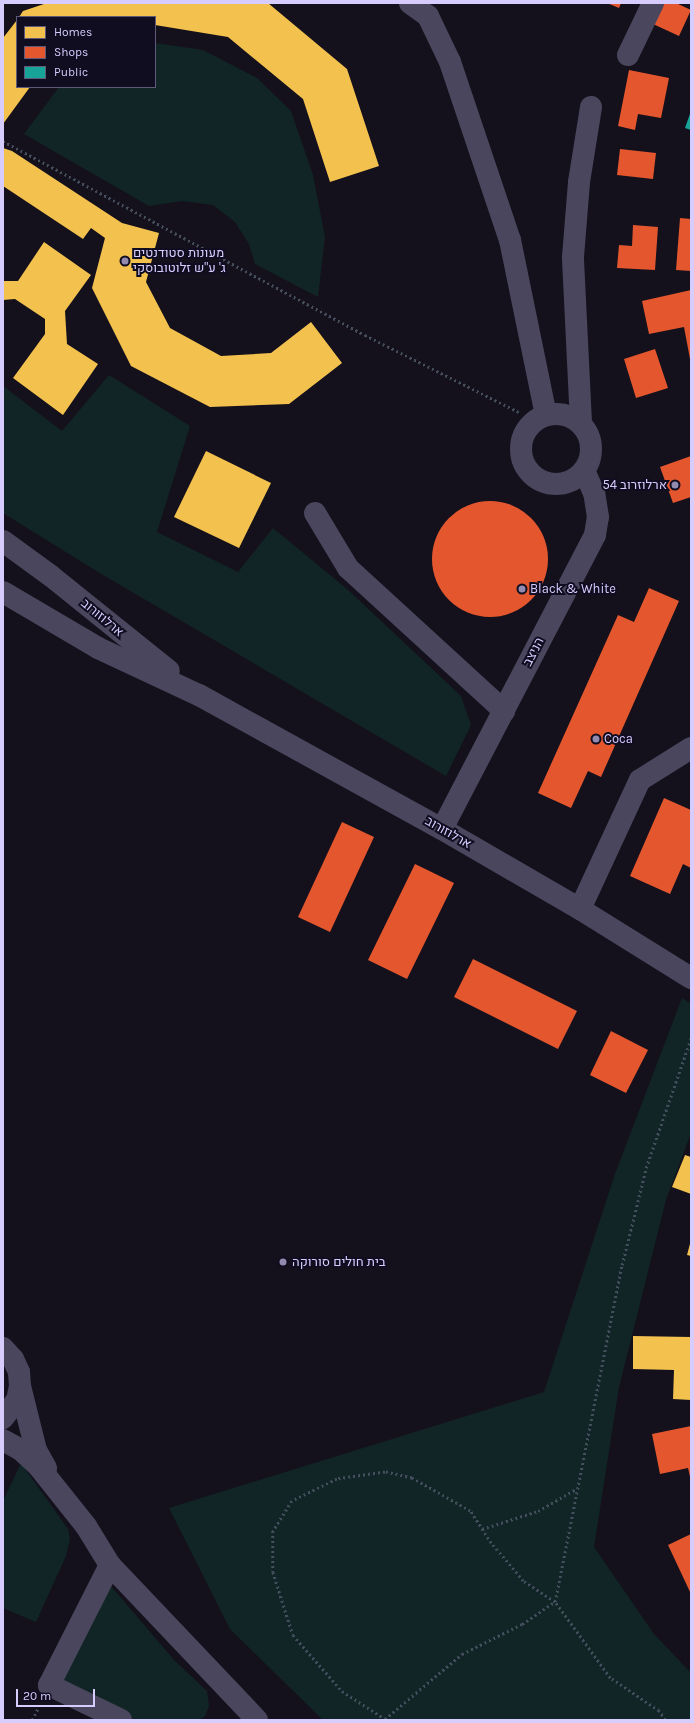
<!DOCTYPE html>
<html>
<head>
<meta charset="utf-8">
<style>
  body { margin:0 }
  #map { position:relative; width:694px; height:1723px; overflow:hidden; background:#14111c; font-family:Karla,Heebo,sans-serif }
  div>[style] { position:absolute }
  .green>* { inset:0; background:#112527 }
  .homes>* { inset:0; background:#f2c14e }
  .shops>* { inset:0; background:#e4572e }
  .round { border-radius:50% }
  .public>* { inset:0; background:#17a398 }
  .path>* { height:2.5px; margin-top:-1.25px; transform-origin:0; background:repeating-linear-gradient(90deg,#444e5d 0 2px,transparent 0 5px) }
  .minor>* { height:22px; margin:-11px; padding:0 11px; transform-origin:11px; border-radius:11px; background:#49465d }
  .minor>.ring { margin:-11px; padding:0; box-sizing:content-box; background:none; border:22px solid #49465d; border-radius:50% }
  .dots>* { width:11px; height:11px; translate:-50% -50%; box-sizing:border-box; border:2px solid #110d20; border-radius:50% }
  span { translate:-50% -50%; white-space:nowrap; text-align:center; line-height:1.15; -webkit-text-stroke:4px #110d20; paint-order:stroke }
  .poi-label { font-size:13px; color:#d6ccfe }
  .left { translate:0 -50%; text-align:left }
  .right { translate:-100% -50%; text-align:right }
  .street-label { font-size:13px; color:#d6ccfe }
  .frame { position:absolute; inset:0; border:4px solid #d6ccfe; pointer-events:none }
  .legend { position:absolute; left:16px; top:16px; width:140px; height:72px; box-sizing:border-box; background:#110d20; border:1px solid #605979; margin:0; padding:5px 7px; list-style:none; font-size:12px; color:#d6ccfe }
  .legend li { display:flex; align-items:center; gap:8px; height:20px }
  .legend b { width:20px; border:1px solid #605979 }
  .scale { position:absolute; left:16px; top:1689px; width:79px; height:18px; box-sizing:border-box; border:2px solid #d6ccfe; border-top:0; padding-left:5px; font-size:12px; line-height:14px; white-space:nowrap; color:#d6ccfe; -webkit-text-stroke:3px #110d20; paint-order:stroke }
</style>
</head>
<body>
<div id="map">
  <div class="green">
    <i style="clip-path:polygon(155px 43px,203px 50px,257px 78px,291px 111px,313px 175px,325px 237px,318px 297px,255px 264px,249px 244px,235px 222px,213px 205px,182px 201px,149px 206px,24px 134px,59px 87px,155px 87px)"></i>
    <i style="clip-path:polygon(109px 375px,190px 426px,157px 532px,238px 572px,273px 528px,347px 589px,461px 696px,471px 725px,446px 776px,98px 572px,3px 513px,3px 386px,62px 431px)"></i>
    <i style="clip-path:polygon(682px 998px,691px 1004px,691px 1133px,666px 1200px,619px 1387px,594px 1547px,654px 1634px,691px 1673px,691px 1720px,323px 1720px,230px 1629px,169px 1508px,544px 1392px,615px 1174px)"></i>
    <i style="clip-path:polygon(21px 1463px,68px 1529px,70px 1539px,66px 1556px,36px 1622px,3px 1608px,3px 1501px)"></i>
    <i style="clip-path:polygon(110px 1585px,174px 1660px,207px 1691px,209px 1706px,205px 1716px,200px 1720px,136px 1720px,59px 1685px)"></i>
  </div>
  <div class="homes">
    <i style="clip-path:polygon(47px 3px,268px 3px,347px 69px,379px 166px,330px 182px,303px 99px,228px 37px,155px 25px,155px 17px,19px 17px,23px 11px)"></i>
    <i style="clip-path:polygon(17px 20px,17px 87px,30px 87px,3px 124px,3px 38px)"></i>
    <i style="clip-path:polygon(3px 148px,12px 151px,122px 223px,159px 233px,146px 282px,170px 328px,221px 356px,271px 353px,311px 322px,342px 363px,289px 404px,210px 407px,131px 366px,92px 288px,105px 238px,91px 228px,83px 239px,3px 186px)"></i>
    <i style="clip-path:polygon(44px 242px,91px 275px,65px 311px,67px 344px,98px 364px,63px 415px,13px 378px,45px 334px,45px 319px,15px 299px,3px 300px,3px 281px,18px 281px)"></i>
    <i style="clip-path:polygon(206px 451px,271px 483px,239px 548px,174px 517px)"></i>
    <i style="clip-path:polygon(685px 1155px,691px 1157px,691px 1194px,672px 1187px)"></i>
    <i style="clip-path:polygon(691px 1240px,691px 1256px,687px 1255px)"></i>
    <i style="clip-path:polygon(633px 1336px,691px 1337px,691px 1400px,673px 1399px,674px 1370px,633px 1369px)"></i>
  </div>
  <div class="shops">
    <i style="clip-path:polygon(607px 3px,621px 3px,619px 8px)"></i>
    <i style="clip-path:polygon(663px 3px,676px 3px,691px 10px,679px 36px,653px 24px)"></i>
    <i style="clip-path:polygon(629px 70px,669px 78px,661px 118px,638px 114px,635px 130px,618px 126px)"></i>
    <i style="clip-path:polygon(620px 149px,656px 153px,653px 179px,617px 175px)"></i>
    <i style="clip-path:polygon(680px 218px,691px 219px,691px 271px,676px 270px)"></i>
    <i style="clip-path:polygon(633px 225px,658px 227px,655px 270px,617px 268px,619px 245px,632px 246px)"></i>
    <i style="clip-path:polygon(691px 290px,691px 359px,690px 359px,684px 327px,649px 334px,642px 301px)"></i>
    <i style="clip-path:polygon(655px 349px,668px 388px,636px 398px,624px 359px)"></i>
    <i style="clip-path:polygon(691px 456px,691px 497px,673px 503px,660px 467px)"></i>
    <i class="round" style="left:432px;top:501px;width:116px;height:116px"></i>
    <i style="clip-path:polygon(649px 588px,679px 601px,601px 777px,588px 771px,571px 808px,538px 793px,618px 615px,634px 622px)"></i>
    <i style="clip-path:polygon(664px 798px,691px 810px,691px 868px,683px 864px,670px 894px,630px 876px)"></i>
    <i style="clip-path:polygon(342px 822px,374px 837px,330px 932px,298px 917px)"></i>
    <i style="clip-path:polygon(415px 864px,454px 883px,407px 979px,368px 960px)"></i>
    <i style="clip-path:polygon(473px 959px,577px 1011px,558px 1049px,454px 997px)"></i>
    <i style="clip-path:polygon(611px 1031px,648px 1050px,626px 1093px,590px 1075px)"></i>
    <i style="clip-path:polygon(691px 1426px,691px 1481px,688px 1468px,660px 1474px,652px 1434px)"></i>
    <i style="clip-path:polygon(691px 1534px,691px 1594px,668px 1545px)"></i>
  </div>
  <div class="public">
    <i style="clip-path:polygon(691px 111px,691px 130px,685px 128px)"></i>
  </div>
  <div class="path">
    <i style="left:3px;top:141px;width:411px;rotate:28.2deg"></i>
    <i style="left:365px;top:335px;width:172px;rotate:26.6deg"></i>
    <i style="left:482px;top:1529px;width:59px;rotate:-17.8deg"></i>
    <i style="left:538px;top:1511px;width:44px;rotate:-30.1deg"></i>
    <i style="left:385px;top:1719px;width:101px;rotate:-40.2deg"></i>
    <i style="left:462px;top:1654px;width:67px;rotate:-26.6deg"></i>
    <i style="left:522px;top:1624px;width:40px;rotate:-34deg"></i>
    <i style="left:555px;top:1602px;width:38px;rotate:-147deg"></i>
    <i style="left:523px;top:1581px;width:50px;rotate:-130.1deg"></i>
    <i style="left:491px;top:1543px;width:38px;rotate:-123deg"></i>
    <i style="left:470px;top:1511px;width:67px;rotate:-150.4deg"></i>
    <i style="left:412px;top:1478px;width:28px;rotate:-167deg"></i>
    <i style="left:385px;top:1472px;width:49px;rotate:171.7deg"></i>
    <i style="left:337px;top:1479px;width:50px;rotate:153.9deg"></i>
    <i style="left:292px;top:1501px;width:36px;rotate:122deg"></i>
    <i style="left:273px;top:1531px;width:41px;rotate:90deg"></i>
    <i style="left:273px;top:1572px;width:66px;rotate:72.4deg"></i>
    <i style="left:293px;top:1635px;width:74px;rotate:48.8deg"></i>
    <i style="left:342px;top:1691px;width:51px;rotate:33.1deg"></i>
    <i style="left:385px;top:1719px;width:2px;rotate:27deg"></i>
    <i style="left:32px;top:1720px;width:13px;rotate:-63deg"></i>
    <i style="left:665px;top:1720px;width:11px;rotate:-124deg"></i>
    <i style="left:659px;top:1711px;width:59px;rotate:-146deg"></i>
    <i style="left:610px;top:1678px;width:94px;rotate:-125.9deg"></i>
    <i style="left:555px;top:1602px;width:344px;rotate:-78.8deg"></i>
    <i style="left:622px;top:1265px;width:100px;rotate:-76.1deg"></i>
    <i style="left:646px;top:1168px;width:138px;rotate:-70.9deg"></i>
  </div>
  <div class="minor">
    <i style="left:410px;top:3px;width:22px;rotate:36deg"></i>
    <i style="left:428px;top:16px;width:51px;rotate:64.4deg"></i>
    <i style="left:450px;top:62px;width:188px;rotate:71.4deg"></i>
    <i style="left:510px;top:240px;width:179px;rotate:78.4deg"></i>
    <i style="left:628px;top:55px;width:58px;rotate:-64.3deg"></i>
    <i class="ring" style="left:521px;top:414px;width:48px;height:48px"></i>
    <i style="left:581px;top:423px;width:166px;rotate:-92.8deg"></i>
    <i style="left:573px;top:257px;width:75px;rotate:-85.4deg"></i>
    <i style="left:579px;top:182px;width:76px;rotate:-80.9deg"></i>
    <i style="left:315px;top:513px;width:64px;rotate:59deg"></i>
    <i style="left:348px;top:568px;width:212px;rotate:42.5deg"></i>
    <i style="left:3px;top:541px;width:59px;rotate:36.1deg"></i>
    <i style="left:51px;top:576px;width:151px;rotate:38.8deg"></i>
    <i style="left:3px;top:592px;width:110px;rotate:30.5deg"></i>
    <i style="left:98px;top:648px;width:111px;rotate:25deg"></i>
    <i style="left:199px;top:695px;width:277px;rotate:28.9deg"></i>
    <i style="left:442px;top:829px;width:160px;rotate:30.1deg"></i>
    <i style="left:580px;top:909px;width:131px;rotate:31.9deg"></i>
    <i style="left:442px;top:829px;width:331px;rotate:-62.5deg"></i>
    <i style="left:595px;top:535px;width:18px;rotate:-81deg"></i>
    <i style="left:598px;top:517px;width:24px;rotate:-99deg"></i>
    <i style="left:594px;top:493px;width:24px;rotate:-114deg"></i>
    <i style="left:580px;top:909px;width:142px;rotate:-65.1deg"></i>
    <i style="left:640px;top:780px;width:60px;rotate:-32.1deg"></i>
    <i style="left:3px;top:1348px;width:15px;rotate:48deg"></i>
    <i style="left:13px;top:1359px;width:14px;rotate:65deg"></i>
    <i style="left:19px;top:1372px;width:14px;rotate:86deg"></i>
    <i style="left:20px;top:1386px;width:14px;rotate:102deg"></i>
    <i style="left:17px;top:1400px;width:23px;rotate:128deg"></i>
    <i style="left:20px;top:1386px;width:66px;rotate:76deg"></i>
    <i style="left:36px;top:1450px;width:21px;rotate:61deg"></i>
    <i style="left:3px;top:1440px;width:21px;rotate:29deg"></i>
    <i style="left:21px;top:1450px;width:25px;rotate:43deg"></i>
    <i style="left:39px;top:1467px;width:75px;rotate:51.5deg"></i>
    <i style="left:86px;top:1526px;width:46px;rotate:58.4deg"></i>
    <i style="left:110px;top:1565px;width:214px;rotate:46.5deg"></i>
    <i style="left:110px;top:1565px;width:135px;rotate:116.9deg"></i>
    <i style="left:49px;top:1685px;width:80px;rotate:25.9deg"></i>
  </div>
  <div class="dots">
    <i style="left:125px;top:261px;background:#928baf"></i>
    <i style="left:675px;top:485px;background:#928baf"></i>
    <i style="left:522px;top:589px;background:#928baf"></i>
    <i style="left:596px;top:739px;background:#928baf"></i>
    <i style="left:283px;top:1262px;background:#928baf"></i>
  </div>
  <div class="poi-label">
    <span class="left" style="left:133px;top:261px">מעונות סטודנטים<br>ג' ע"ש זלוטובוסקי</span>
    <span class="right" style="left:667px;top:485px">ארלוזרוב 54</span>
    <span class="left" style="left:530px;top:589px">Black &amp; White</span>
    <span class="left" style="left:604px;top:739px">Coca</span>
    <span class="left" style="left:292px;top:1262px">בית חולים סורוקה</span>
  </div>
  <div class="street-label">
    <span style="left:102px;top:618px;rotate:40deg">ארלוזורוב</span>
    <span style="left:534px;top:652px;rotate:-63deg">הניצב</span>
    <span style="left:448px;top:833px;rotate:30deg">ארלוזורוב</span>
  </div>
  <div class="frame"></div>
  <ul class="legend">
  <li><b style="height:11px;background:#f2c14e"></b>Homes</li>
  <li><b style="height:11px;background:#e4572e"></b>Shops</li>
  <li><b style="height:11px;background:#17a398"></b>Public</li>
  </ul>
  <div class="scale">20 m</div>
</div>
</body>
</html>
